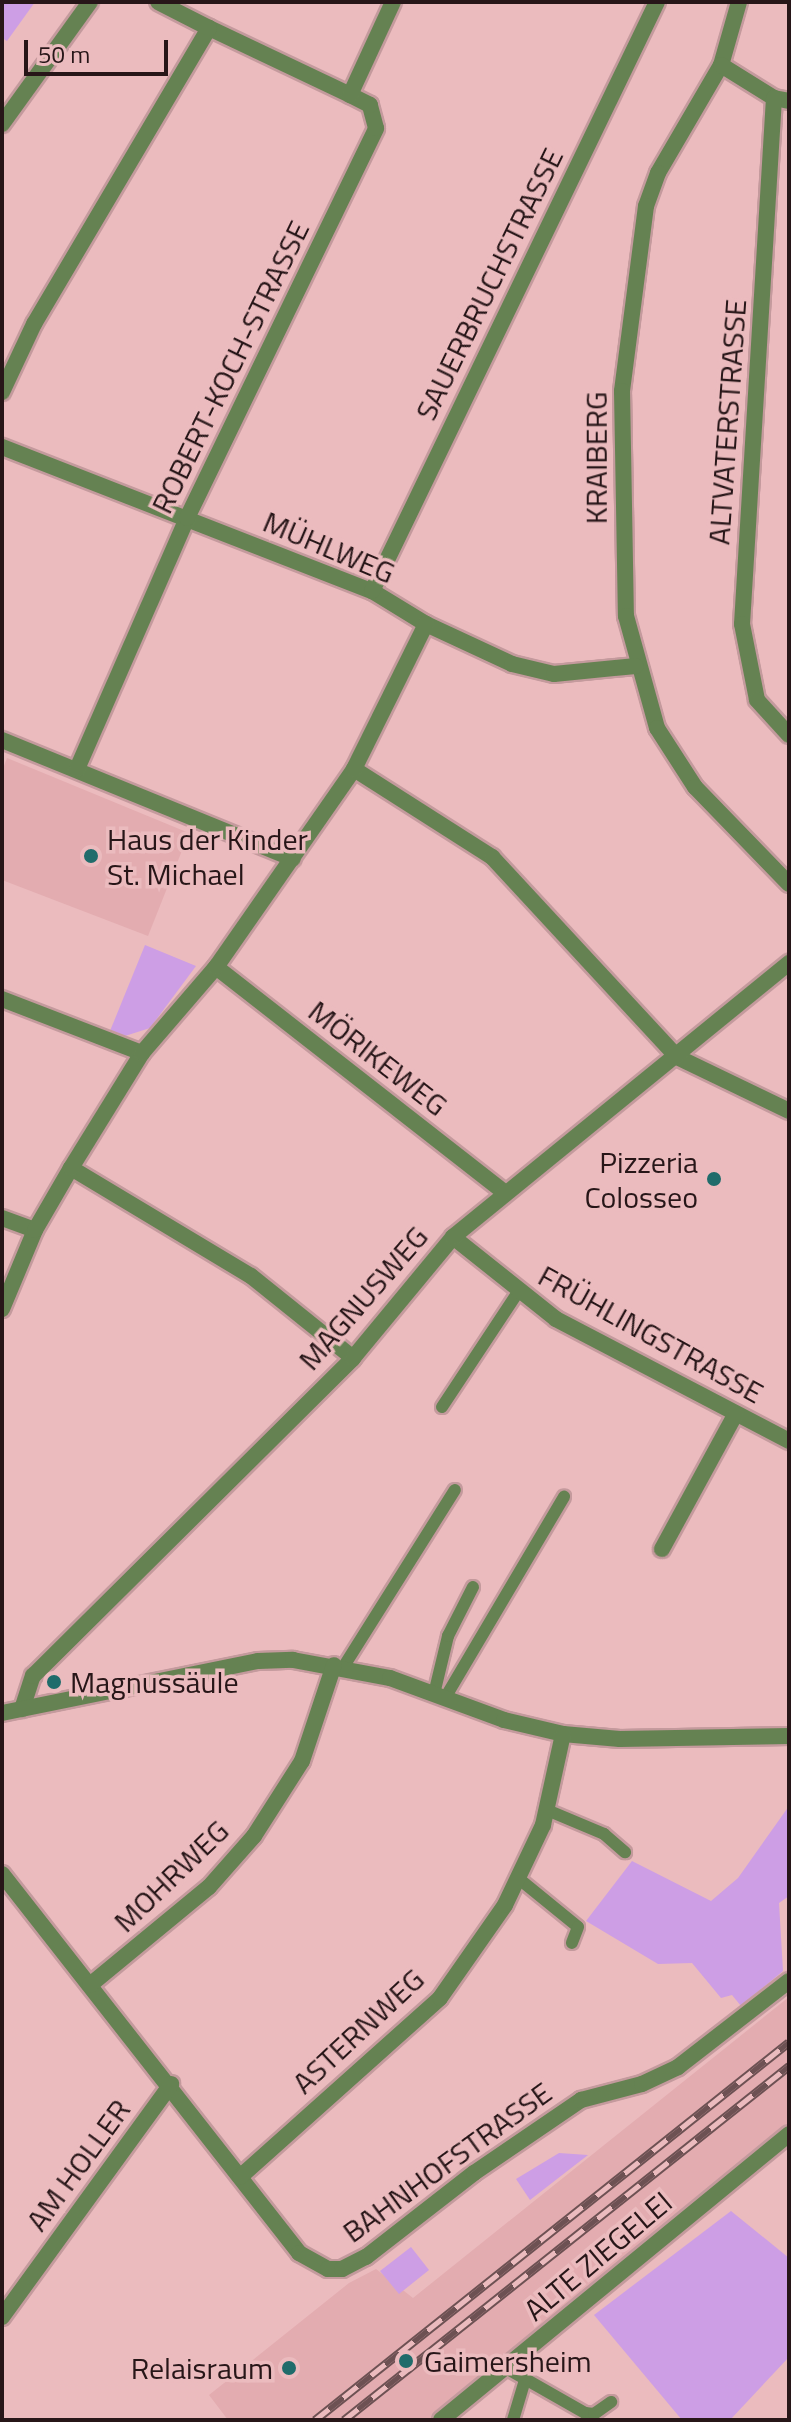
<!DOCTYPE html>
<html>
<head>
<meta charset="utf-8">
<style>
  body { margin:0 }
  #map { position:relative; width:791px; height:2422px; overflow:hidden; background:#ebbbbe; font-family:"Titillium Web",sans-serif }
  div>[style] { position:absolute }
  .built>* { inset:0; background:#e3acb0 }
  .green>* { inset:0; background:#cd9ee5 }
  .roads { filter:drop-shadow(2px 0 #c49a9d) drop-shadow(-2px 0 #c49a9d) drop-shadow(0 2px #c49a9d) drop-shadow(0 -2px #c49a9d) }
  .lane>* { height:12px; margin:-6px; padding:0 6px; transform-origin:6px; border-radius:6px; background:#658252 }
  .street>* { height:16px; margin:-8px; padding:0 8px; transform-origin:8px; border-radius:8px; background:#658252 }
  .rail>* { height:9px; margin-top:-4.5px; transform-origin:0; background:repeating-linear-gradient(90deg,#ebbbbe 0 18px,#6d5153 0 36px); box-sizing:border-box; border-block:2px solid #6d5153 }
  .dots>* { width:22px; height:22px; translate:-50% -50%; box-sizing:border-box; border:4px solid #ebbbbe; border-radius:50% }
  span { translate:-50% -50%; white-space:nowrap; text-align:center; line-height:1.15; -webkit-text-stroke:7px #ebbbbe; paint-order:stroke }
  .street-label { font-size:30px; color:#271618 }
  .poi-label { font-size:30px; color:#271618 }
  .left { translate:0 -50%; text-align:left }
  .right { translate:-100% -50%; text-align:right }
  .frame { position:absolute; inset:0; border:4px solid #271618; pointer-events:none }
  .scale { position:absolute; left:24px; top:40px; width:144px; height:36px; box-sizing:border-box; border:4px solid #271618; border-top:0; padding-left:10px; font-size:24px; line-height:28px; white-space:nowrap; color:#271618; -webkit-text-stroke:6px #ebbbbe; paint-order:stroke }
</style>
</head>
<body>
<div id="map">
  <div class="built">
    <i style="clip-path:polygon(7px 758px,189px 833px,148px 936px,2px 880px,2px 771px)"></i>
    <i style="clip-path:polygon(789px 1997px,789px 2124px,429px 2420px,228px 2420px,209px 2395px,349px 2283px,376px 2269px,413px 2298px)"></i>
  </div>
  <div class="green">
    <i style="clip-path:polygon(2px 2px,35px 2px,7px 41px,2px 38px)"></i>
    <i style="clip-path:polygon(145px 945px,196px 966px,150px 1028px,125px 1036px,110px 1031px)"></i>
    <i style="clip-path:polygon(789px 1806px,789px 1896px,779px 1903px,783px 1971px,741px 2006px,732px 1995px,721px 1998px,692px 1963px,658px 1964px,586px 1921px,632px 1861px,711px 1901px,738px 1878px)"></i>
    <i style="clip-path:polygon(559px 2153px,588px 2155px,530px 2200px,516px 2179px)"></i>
    <i style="clip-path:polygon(731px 2211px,789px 2258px,789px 2357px,730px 2420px,682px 2420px,594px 2315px)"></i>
    <i style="clip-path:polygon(411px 2247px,429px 2270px,399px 2294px,380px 2271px)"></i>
  </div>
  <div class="roads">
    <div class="lane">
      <i style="left:442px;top:1407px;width:138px;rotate:-56.5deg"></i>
      <i style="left:344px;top:1666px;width:208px;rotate:-57.8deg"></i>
      <i style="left:434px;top:1694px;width:60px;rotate:-76.4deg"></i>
      <i style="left:448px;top:1636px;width:55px;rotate:-63deg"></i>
      <i style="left:445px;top:1698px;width:234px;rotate:-59.4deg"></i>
      <i style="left:547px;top:1810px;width:62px;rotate:22.8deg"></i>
      <i style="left:604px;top:1834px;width:28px;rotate:41deg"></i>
      <i style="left:518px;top:1878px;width:77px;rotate:39.2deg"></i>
      <i style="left:578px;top:1927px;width:17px;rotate:111deg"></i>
      <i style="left:506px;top:2368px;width:91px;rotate:29.7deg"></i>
      <i style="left:585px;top:2413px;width:9px;rotate:6deg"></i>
      <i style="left:594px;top:2414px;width:21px;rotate:-35deg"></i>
      <i style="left:513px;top:2420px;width:42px;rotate:-73.3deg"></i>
    </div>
    <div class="street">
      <i style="left:739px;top:2px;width:66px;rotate:105.9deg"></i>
      <i style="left:721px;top:65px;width:125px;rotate:120.3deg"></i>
      <i style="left:658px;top:173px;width:35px;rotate:110deg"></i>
      <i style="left:646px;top:206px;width:187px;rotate:97.4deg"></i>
      <i style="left:622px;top:391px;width:225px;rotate:89deg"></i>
      <i style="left:626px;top:616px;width:116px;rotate:74.5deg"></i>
      <i style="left:657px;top:728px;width:70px;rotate:57.2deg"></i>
      <i style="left:695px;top:787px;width:135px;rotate:45.9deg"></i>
      <i style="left:209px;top:28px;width:156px;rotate:25.4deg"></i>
      <i style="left:721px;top:65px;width:62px;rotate:31.9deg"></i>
      <i style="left:774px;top:98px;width:15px;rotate:11deg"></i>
      <i style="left:774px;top:98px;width:527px;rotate:93.48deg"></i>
      <i style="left:742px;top:624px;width:77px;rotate:78.8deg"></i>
      <i style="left:757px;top:700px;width:47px;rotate:47.6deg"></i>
      <i style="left:2px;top:124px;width:150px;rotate:-54.2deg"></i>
      <i style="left:2px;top:392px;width:75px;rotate:-64.8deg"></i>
      <i style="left:34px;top:324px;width:344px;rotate:-59.4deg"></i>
      <i style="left:209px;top:28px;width:57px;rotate:-153deg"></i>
      <i style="left:2px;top:447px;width:397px;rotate:21.3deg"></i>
      <i style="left:372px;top:591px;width:63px;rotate:31.4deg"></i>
      <i style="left:426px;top:624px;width:95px;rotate:24.9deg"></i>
      <i style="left:512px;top:664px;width:43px;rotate:13.4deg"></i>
      <i style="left:554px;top:674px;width:82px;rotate:-5.6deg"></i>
      <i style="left:372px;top:591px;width:654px;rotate:-64.18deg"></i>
      <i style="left:2px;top:740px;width:314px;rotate:22.2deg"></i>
      <i style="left:77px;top:769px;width:274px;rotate:-66.3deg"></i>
      <i style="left:187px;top:518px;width:433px;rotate:-64.1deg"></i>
      <i style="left:376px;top:128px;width:24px;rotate:-105deg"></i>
      <i style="left:370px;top:105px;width:22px;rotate:-153deg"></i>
      <i style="left:350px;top:95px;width:102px;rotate:-65.2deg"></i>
      <i style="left:354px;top:769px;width:164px;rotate:32.5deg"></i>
      <i style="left:492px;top:857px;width:272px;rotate:47.2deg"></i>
      <i style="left:677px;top:1057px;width:124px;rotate:25.7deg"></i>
      <i style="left:216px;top:967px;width:367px;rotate:38deg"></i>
      <i style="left:2px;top:999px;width:150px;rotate:21.1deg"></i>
      <i style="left:71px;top:1168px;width:210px;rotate:31deg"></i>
      <i style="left:251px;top:1276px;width:131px;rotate:38.8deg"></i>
      <i style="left:2px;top:1218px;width:35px;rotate:20deg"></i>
      <i style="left:453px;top:1237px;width:132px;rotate:38.5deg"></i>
      <i style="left:556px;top:1319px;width:263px;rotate:27.6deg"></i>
      <i style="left:2px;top:1309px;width:86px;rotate:-67.3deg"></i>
      <i style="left:35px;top:1230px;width:72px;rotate:-59.9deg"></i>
      <i style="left:71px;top:1168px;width:135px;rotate:-58.3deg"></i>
      <i style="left:142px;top:1053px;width:113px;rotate:-49.3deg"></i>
      <i style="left:216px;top:967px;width:241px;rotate:-55.1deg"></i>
      <i style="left:354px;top:769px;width:162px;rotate:-63.6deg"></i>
      <i style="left:662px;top:1549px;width:153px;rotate:-61.4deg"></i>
      <i style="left:22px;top:1709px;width:35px;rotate:-72deg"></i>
      <i style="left:33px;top:1676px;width:451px;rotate:-44.8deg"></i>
      <i style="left:353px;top:1358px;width:157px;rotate:-50.4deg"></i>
      <i style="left:453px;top:1237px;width:434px;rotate:-39.2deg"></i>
      <i style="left:2px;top:1713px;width:261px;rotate:-11.5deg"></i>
      <i style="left:258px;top:1661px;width:35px;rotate:-2deg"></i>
      <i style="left:293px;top:1660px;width:99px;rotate:10.5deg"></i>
      <i style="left:390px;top:1678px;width:121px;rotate:20.2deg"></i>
      <i style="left:504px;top:1720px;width:61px;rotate:13.3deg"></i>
      <i style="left:563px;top:1734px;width:57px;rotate:5deg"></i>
      <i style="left:620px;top:1739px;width:169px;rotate:-1deg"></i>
      <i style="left:2px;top:1874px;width:482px;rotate:51.9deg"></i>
      <i style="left:299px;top:2253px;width:33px;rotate:29deg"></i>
      <i style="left:328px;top:2269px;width:14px"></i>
      <i style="left:342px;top:2269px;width:27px;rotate:-27deg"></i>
      <i style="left:366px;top:2257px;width:137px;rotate:-37.9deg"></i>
      <i style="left:474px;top:2173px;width:130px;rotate:-34.3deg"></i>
      <i style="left:581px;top:2100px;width:63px;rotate:-14.7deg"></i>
      <i style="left:642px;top:2084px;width:40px;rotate:-25deg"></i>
      <i style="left:678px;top:2067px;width:140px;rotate:-37.8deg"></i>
      <i style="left:90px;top:1985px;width:154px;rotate:-39.5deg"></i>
      <i style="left:209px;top:1887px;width:68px;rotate:-48.6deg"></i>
      <i style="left:254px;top:1836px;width:89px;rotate:-57.4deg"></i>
      <i style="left:302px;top:1761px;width:101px;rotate:-71.6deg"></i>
      <i style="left:240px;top:2177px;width:268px;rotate:-41.8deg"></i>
      <i style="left:440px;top:1998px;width:113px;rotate:-55deg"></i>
      <i style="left:505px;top:1905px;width:89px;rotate:-64.6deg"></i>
      <i style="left:543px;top:1825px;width:93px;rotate:-77.6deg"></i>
      <i style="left:2px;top:2317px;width:288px;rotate:-54deg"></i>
      <i style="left:441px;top:2420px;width:450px;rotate:-39.4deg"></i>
    </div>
  </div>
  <div class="rail">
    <i style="left:315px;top:2420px;width:606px;rotate:-38.57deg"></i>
    <i style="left:344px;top:2420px;width:569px;rotate:-38.5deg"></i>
  </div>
  <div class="dots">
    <i style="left:91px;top:856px;background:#206c6b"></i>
    <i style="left:714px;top:1179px;background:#206c6b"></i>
    <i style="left:54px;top:1682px;background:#206c6b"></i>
    <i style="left:406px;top:2361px;background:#206c6b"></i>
    <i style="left:289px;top:2368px;background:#206c6b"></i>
  </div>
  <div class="street-label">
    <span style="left:489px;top:284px;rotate:-64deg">SAUERBRUCHSTRASSE</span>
    <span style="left:230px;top:367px;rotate:-64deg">ROBERT-KOCH-STRASSE</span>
    <span style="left:727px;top:422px;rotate:-86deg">ALTVATERSTRASSE</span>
    <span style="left:596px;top:458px;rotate:-90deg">KRAIBERG</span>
    <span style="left:329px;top:547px;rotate:23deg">MÜHLWEG</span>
    <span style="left:378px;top:1058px;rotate:38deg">MÖRIKEWEG</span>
    <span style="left:363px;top:1298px;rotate:-49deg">MAGNUSWEG</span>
    <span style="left:651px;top:1334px;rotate:29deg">FRÜHLINGSTRASSE</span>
    <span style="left:171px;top:1876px;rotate:-44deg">MOHRWEG</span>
    <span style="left:358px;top:2031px;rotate:-43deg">ASTERNWEG</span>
    <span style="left:447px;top:2162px;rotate:-36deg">BAHNHOFSTRASSE</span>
    <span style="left:78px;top:2165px;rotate:-54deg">AM HOLLER</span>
    <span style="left:598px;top:2256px;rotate:-40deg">ALTE ZIEGELEI</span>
  </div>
  <div class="poi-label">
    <span class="left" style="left:107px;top:856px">Haus der Kinder<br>St. Michael</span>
    <span class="right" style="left:698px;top:1179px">Pizzeria<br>Colosseo</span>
    <span class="left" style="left:70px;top:1682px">Magnussäule</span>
    <span class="left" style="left:424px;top:2361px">Gaimersheim</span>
    <span class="right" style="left:273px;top:2368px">Relaisraum</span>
  </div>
  <div class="frame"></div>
  <div class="scale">50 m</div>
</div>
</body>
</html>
